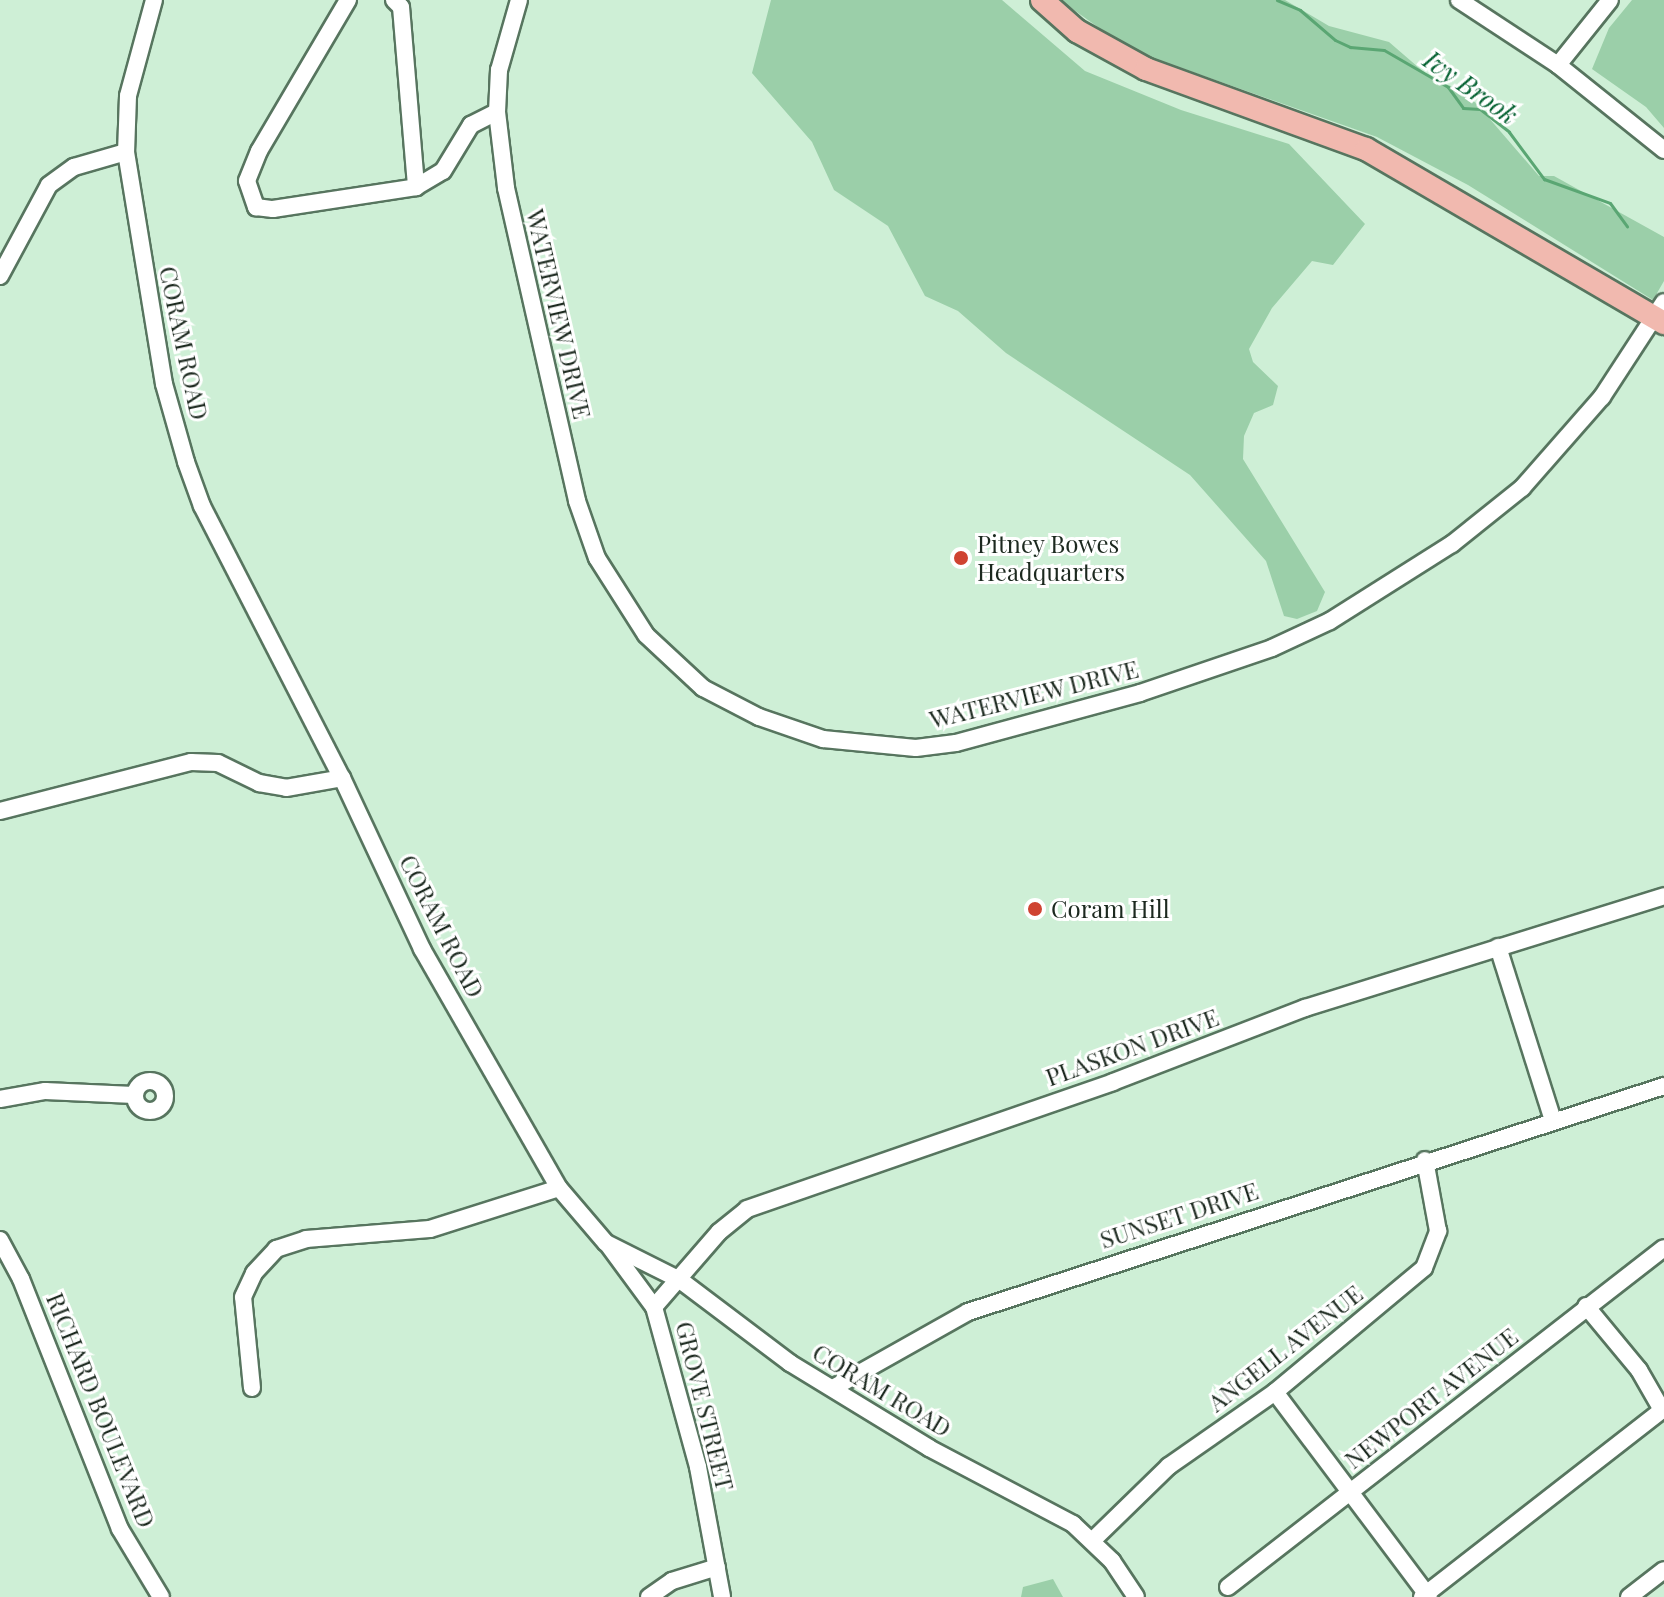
<!DOCTYPE html>
<html>
<head>
<meta charset="utf-8">
<style>
  body { margin:0 }
  #map { position:relative; width:1664px; height:1597px; overflow:hidden; background:#ceefd6; font-family:"Playfair Display",serif }
  div>[style] { position:absolute }
  .green>* { inset:0; background:#9bcfa9 }
  .stream>* { height:3px; margin:-1.5px; padding:0 1.5px; transform-origin:1.5px; border-radius:1.5px; background:#5aa673 }
  .roads { filter:drop-shadow(2px 0 #57755f) drop-shadow(-2px 0 #57755f) drop-shadow(0 2px #57755f) drop-shadow(0 -2px #57755f) }
  .minor>* { height:16px; margin:-8px; padding:0 8px; transform-origin:8px; border-radius:8px; background:#fff }
  .minor>.ring { margin:-8px; padding:0; box-sizing:content-box; background:none; border:16px solid #fff; border-radius:50% }
  .major>* { height:22px; margin:-11px; padding:0 11px; transform-origin:11px; border-radius:11px; background:#f1b9af }
  .dots>* { width:22px; height:22px; translate:-50% -50%; box-sizing:border-box; border:4px solid #fff; border-radius:50% }
  span { translate:-50% -50%; white-space:nowrap; text-align:center; line-height:1.15; -webkit-text-stroke:6px #fff; paint-order:stroke }
  .street-label { font-size:24px; color:#1c291f }
  .poi-label { font-size:24px; color:#1c291f }
  .left { translate:0 -50%; text-align:left }
  .water-label { font-size:26px; color:#056232; font-style:italic }
</style>
</head>
<body>
<div id="map">
  <div class="green">
    <i style="clip-path:polygon(771px 0,1002px 0,1085px 71px,1181px 110px,1289px 144px,1365px 224px,1333px 265px,1312px 261px,1272px 308px,1249px 349px,1253px 362px,1278px 386px,1273px 405px,1254px 413px,1244px 436px,1243px 459px,1325px 592px,1317px 611px,1297px 619px,1284px 616px,1266px 561px,1190px 475px,1006px 353px,958px 311px,925px 296px,888px 226px,834px 190px,812px 142px,752px 73px)"></i>
    <i style="clip-path:polygon(1060px 0,1285px 0,1329px 26px,1389px 42px,1433px 80px,1454px 87px,1476px 103px,1539px 176px,1554px 176px,1664px 237px,1664px 281px,1653px 300px,1468px 185px,1377px 137px,1130px 50px)"></i>
    <i style="clip-path:polygon(1632px 0,1664px 0,1664px 128px,1646px 107px,1592px 69px,1609px 28px)"></i>
    <i style="clip-path:polygon(1053px 1579px,1063px 1597px,1021px 1597px,1023px 1587px)"></i>
  </div>
  <div class="stream">
    <i style="left:1277px;top:0;width:25px;rotate:23deg"></i>
    <i style="left:1300px;top:10px;width:46px;rotate:40.6deg"></i>
    <i style="left:1335px;top:40px;width:17px;rotate:25deg"></i>
    <i style="left:1350px;top:47px;width:34px;rotate:5deg"></i>
    <i style="left:1384px;top:50px;width:74px;rotate:30deg"></i>
    <i style="left:1448px;top:87px;width:26px;rotate:54deg"></i>
    <i style="left:1463px;top:108px;width:17px;rotate:3deg"></i>
    <i style="left:1480px;top:109px;width:37px;rotate:38deg"></i>
    <i style="left:1509px;top:132px;width:59px;rotate:53.3deg"></i>
    <i style="left:1544px;top:179px;width:70px;rotate:20deg"></i>
    <i style="left:1610px;top:203px;width:29px;rotate:54deg"></i>
  </div>
  <div class="roads">
    <div class="minor">
      <i style="left:154px;top:0;width:99px;rotate:105.2deg"></i>
      <i style="left:128px;top:96px;width:56px;rotate:92deg"></i>
      <i style="left:126px;top:152px;width:235px;rotate:80.7deg"></i>
      <i style="left:164px;top:384px;width:81px;rotate:74.2deg"></i>
      <i style="left:186px;top:462px;width:47px;rotate:70deg"></i>
      <i style="left:202px;top:506px;width:306px;rotate:62.8deg"></i>
      <i style="left:342px;top:778px;width:189px;rotate:64.9deg"></i>
      <i style="left:422px;top:949px;width:275px;rotate:60.2deg"></i>
      <i style="left:559px;top:1188px;width:72px;rotate:49.5deg"></i>
      <i style="left:606px;top:1243px;width:83px;rotate:26.6deg"></i>
      <i style="left:680px;top:1280px;width:138px;rotate:37deg"></i>
      <i style="left:790px;top:1363px;width:163px;rotate:31.4deg"></i>
      <i style="left:929px;top:1448px;width:163px;rotate:27.8deg"></i>
      <i style="left:1073px;top:1524px;width:54px;rotate:43.5deg"></i>
      <i style="left:1112px;top:1561px;width:43px;rotate:56.3deg"></i>
      <i style="left:348px;top:0;width:175px;rotate:120.5deg"></i>
      <i style="left:259px;top:151px;width:32px;rotate:112deg"></i>
      <i style="left:247px;top:181px;width:28px;rotate:71deg"></i>
      <i style="left:256px;top:207px;width:17px;rotate:7deg"></i>
      <i style="left:273px;top:209px;width:145px;rotate:-8.7deg"></i>
      <i style="left:416px;top:187px;width:31px;rotate:-31deg"></i>
      <i style="left:443px;top:171px;width:54px;rotate:-58.7deg"></i>
      <i style="left:471px;top:125px;width:29px;rotate:-27deg"></i>
      <i style="left:394px;top:0;width:10px;rotate:45deg"></i>
      <i style="left:401px;top:7px;width:181px;rotate:85.2deg"></i>
      <i style="left:519px;top:0;width:73px;rotate:105.9deg"></i>
      <i style="left:499px;top:70px;width:42px;rotate:92.7deg"></i>
      <i style="left:497px;top:112px;width:77px;rotate:83.2deg"></i>
      <i style="left:506px;top:188px;width:321px;rotate:77.2deg"></i>
      <i style="left:577px;top:501px;width:60px;rotate:70.7deg"></i>
      <i style="left:597px;top:558px;width:91px;rotate:57.5deg"></i>
      <i style="left:646px;top:635px;width:78px;rotate:42.9deg"></i>
      <i style="left:703px;top:688px;width:63px;rotate:27.4deg"></i>
      <i style="left:759px;top:717px;width:68px;rotate:19deg"></i>
      <i style="left:823px;top:739px;width:93px;rotate:5.5deg"></i>
      <i style="left:916px;top:748px;width:40px;rotate:-7.1deg"></i>
      <i style="left:956px;top:743px;width:191px;rotate:-15.2deg"></i>
      <i style="left:1140px;top:693px;width:139px;rotate:-18.8deg"></i>
      <i style="left:1272px;top:648px;width:64px;rotate:-25deg"></i>
      <i style="left:1330px;top:621px;width:144px;rotate:-32.3deg"></i>
      <i style="left:1452px;top:544px;width:90px;rotate:-38.7deg"></i>
      <i style="left:1522px;top:488px;width:121px;rotate:-48.7deg"></i>
      <i style="left:1602px;top:397px;width:113px;rotate:-56.9deg"></i>
      <i style="left:1459px;top:0;width:118px;rotate:33.3deg"></i>
      <i style="left:1558px;top:65px;width:136px;rotate:38.7deg"></i>
      <i style="left:1558px;top:65px;width:83px;rotate:-51.3deg"></i>
      <i style="left:0;top:276px;width:103px;rotate:-61.7deg"></i>
      <i style="left:49px;top:185px;width:31px;rotate:-36deg"></i>
      <i style="left:74px;top:167px;width:54px;rotate:-16.1deg"></i>
      <i style="left:0;top:811px;width:197px;rotate:-14.4deg"></i>
      <i style="left:191px;top:762px;width:27px;rotate:2deg"></i>
      <i style="left:218px;top:763px;width:46px;rotate:26deg"></i>
      <i style="left:259px;top:783px;width:27px;rotate:10deg"></i>
      <i style="left:286px;top:788px;width:57px;rotate:-10.1deg"></i>
      <i style="left:1498px;top:947px;width:182px;rotate:72.4deg"></i>
      <i class="ring" style="left:135px;top:1081px;width:14px;height:14px"></i>
      <i style="left:0;top:1099px;width:46px;rotate:-10.1deg"></i>
      <i style="left:45px;top:1091px;width:89px;rotate:2.6deg"></i>
      <i style="left:0;top:1240px;width:44px;rotate:61.7deg"></i>
      <i style="left:21px;top:1279px;width:269px;rotate:68.4deg"></i>
      <i style="left:120px;top:1529px;width:79px;rotate:58.9deg"></i>
      <i style="left:609px;top:1246px;width:76px;rotate:53.6deg"></i>
      <i style="left:654px;top:1307px;width:166px;rotate:74.6deg"></i>
      <i style="left:698px;top:1467px;width:132px;rotate:79.5deg"></i>
      <i style="left:654px;top:1307px;width:99px;rotate:-49.1deg"></i>
      <i style="left:719px;top:1232px;width:36px;rotate:-39deg"></i>
      <i style="left:747px;top:1209px;width:387px;rotate:-19.1deg"></i>
      <i style="left:1113px;top:1082px;width:206px;rotate:-21.1deg"></i>
      <i style="left:1305px;top:1008px;width:376px;rotate:-17.3deg"></i>
      <i style="left:252px;top:1388px;width:91px;rotate:-95.6deg"></i>
      <i style="left:243px;top:1297px;width:26px;rotate:-65deg"></i>
      <i style="left:254px;top:1273px;width:33px;rotate:-47deg"></i>
      <i style="left:276px;top:1249px;width:32px;rotate:-18deg"></i>
      <i style="left:306px;top:1239px;width:124px;rotate:-4.6deg"></i>
      <i style="left:430px;top:1229px;width:135px;rotate:-17.6deg"></i>
      <i style="left:833px;top:1388px;width:155px;rotate:-29.4deg"></i>
      <i style="left:968px;top:1312px;width:732px;rotate:-17.99deg"></i>
      <i style="left:1275px;top:1392px;width:256px;rotate:53.1deg"></i>
      <i style="left:1093px;top:1540px;width:106px;rotate:-44.2deg"></i>
      <i style="left:1169px;top:1466px;width:129px;rotate:-34.9deg"></i>
      <i style="left:1275px;top:1392px;width:194px;rotate:-39.8deg"></i>
      <i style="left:1424px;top:1268px;width:40px;rotate:-69deg"></i>
      <i style="left:1438px;top:1231px;width:72px;rotate:-100.4deg"></i>
      <i style="left:1228px;top:1587px;width:552px;rotate:-37.87deg"></i>
      <i style="left:649px;top:1597px;width:28px;rotate:-35deg"></i>
      <i style="left:672px;top:1581px;width:47px;rotate:-17.3deg"></i>
      <i style="left:1422px;top:1597px;width:304px;rotate:-37.9deg"></i>
      <i style="left:1662px;top:1410px;width:46px;rotate:-119.9deg"></i>
      <i style="left:1639px;top:1370px;width:83px;rotate:-129.6deg"></i>
      <i style="left:1629px;top:1597px;width:44px;rotate:-37.6deg"></i>
    </div>
    <div class="major">
      <i style="left:1042px;top:0;width:47px;rotate:41.5deg"></i>
      <i style="left:1077px;top:31px;width:79px;rotate:28.8deg"></i>
      <i style="left:1146px;top:69px;width:234px;rotate:20deg"></i>
      <i style="left:1366px;top:149px;width:345px;rotate:30.3deg"></i>
    </div>
  </div>
  <div class="dots">
    <i style="left:961px;top:558px;background:#cf4331"></i>
    <i style="left:1035px;top:909px;background:#cf4331"></i>
  </div>
  <div class="street-label">
    <span style="left:559px;top:314px;rotate:77deg">WATERVIEW DRIVE</span>
    <span style="left:184px;top:343px;rotate:78deg">CORAM ROAD</span>
    <span style="left:1034px;top:694px;rotate:-14deg">WATERVIEW DRIVE</span>
    <span style="left:442px;top:926px;rotate:63deg">CORAM ROAD</span>
    <span style="left:1132px;top:1047px;rotate:-20deg">PLASKON DRIVE</span>
    <span style="left:1179px;top:1215px;rotate:-18deg">SUNSET DRIVE</span>
    <span style="left:1285px;top:1348px;rotate:-38deg">ANGELL AVENUE</span>
    <span style="left:882px;top:1390px;rotate:31deg">CORAM ROAD</span>
    <span style="left:1431px;top:1398px;rotate:-38deg">NEWPORT AVENUE</span>
    <span style="left:705px;top:1406px;rotate:76deg">GROVE STREET</span>
    <span style="left:101px;top:1410px;rotate:68deg">RICHARD BOULEVARD</span>
  </div>
  <div class="poi-label">
    <span class="left" style="left:977px;top:558px">Pitney Bowes<br>Headquarters</span>
    <span class="left" style="left:1051px;top:909px">Coram Hill</span>
  </div>
  <div class="water-label">
    <span style="left:1471px;top:87px;rotate:35deg">Ivy Brook</span>
  </div>
</div>
</body>
</html>
